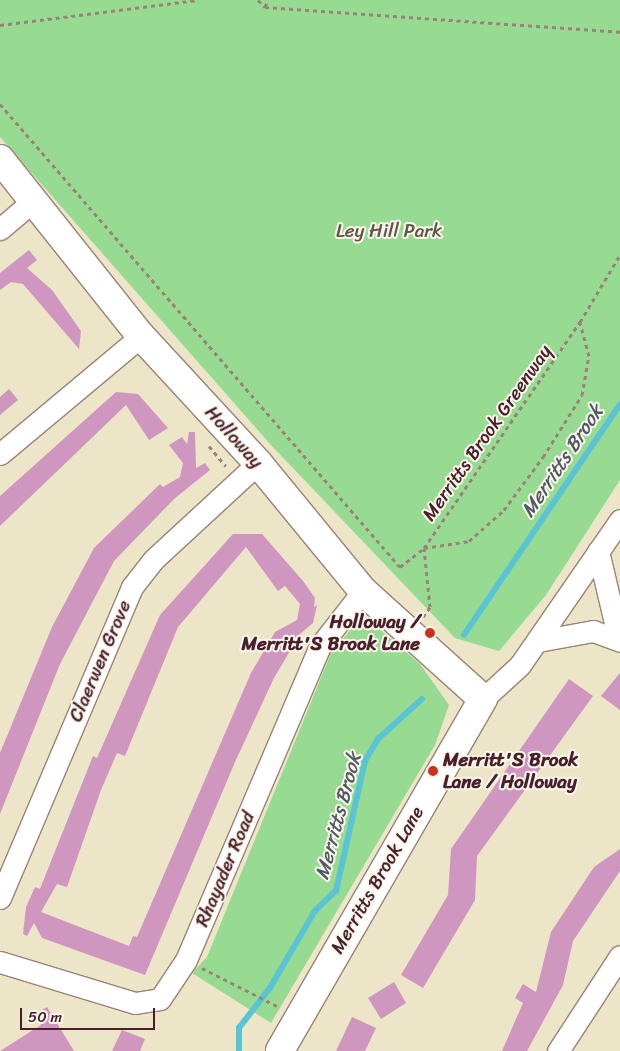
<!DOCTYPE html>
<html>
<head>
<meta charset="utf-8">
<style>
  body { margin:0 }
  #map { position:relative; width:620px; height:1051px; overflow:hidden; background:#ece5c7; font-family:Sriracha,sans-serif }
  div>[style] { position:absolute }
  .green>* { inset:0; background:#97da91 }
  .stream>* { height:5.5px; margin:-2.75px; padding:0 2.75px; transform-origin:2.75px; border-radius:2.75px; background:#5ac4d5 }
  .building>* { inset:0; background:#cf96c0 }
  .path>* { height:3px; margin-top:-1.5px; transform-origin:0; background:repeating-linear-gradient(90deg,#9b8279 0 4px,transparent 0 8px) }
  .roads { filter:drop-shadow(1px 0 #9b8279) drop-shadow(-1px 0 #9b8279) drop-shadow(0 1px #9b8279) drop-shadow(0 -1px #9b8279) }
  .street>* { height:21px; margin:-10.5px; padding:0 10.5px; transform-origin:10.5px; border-radius:10.5px; background:#fff }
  .secondary>* { height:28px; margin:-14px; padding:0 14px; transform-origin:14px; border-radius:14px; background:#fff }
  .dots>* { width:14px; height:14px; translate:-50% -50%; box-sizing:border-box; border:2px solid #fbf7ec; border-radius:50% }
  span { translate:-50% -50%; white-space:nowrap; text-align:center; line-height:1.15; -webkit-text-stroke:4px #fbf7ec; paint-order:stroke }
  .park-label { font-size:19px; color:#61574a }
  .street-label { font-size:19px; color:#4a1f2b }
  .poi-label { font-size:19px; color:#4a1f2b; font-weight:700 }
  .right { translate:-100% -50%; text-align:right }
  .left { translate:0 -50%; text-align:left }
  .water-label { font-size:20px; color:#505966; font-style:italic }
  .scale { position:absolute; left:20px; top:1008px; width:135px; height:22px; box-sizing:border-box; border:2px solid #4a1f2b; border-top:0; padding-left:6px; font-size:15px; line-height:18px; white-space:nowrap; color:#4a1f2b; -webkit-text-stroke:4px #fbf7ec; paint-order:stroke }
</style>
</head>
<body>
<div id="map">
  <div class="green">
    <i style="clip-path:polygon(0 0,620px 0,620px 480px,546px 595px,499px 651px,455px 638px,270px 444px,0 137px)"></i>
    <i style="clip-path:polygon(363px 615px,420px 664px,449px 705px,435px 745px,271px 1023px,192px 973px,207px 957px,331px 653px)"></i>
  </div>
  <div class="stream">
    <i style="left:464px;top:635px;width:278px;rotate:-55.9deg"></i>
    <i style="left:239px;top:1051px;width:23px;rotate:-90deg"></i>
    <i style="left:239px;top:1028px;width:51px;rotate:-52.2deg"></i>
    <i style="left:270px;top:988px;width:89px;rotate:-59.7deg"></i>
    <i style="left:315px;top:911px;width:29px;rotate:-44deg"></i>
    <i style="left:336px;top:891px;width:133px;rotate:-77.4deg"></i>
    <i style="left:365px;top:761px;width:26px;rotate:-59deg"></i>
    <i style="left:378px;top:739px;width:59px;rotate:-42.3deg"></i>
  </div>
  <div class="building">
    <i style="clip-path:polygon(29px 250px,37px 260px,27px 268px,52px 290px,81px 331px,79px 349px,23px 284px,11px 282px,0 290px,0 273px)"></i>
    <i style="clip-path:polygon(9px 389px,18px 400px,0 415px,0 397px)"></i>
    <i style="clip-path:polygon(116px 392px,138px 394px,168px 428px,149px 440px,126px 405px,0 526px,0 496px)"></i>
    <i style="clip-path:polygon(189px 432px,195px 432px,196px 468px,205px 463px,210px 470px,174px 499px,114px 561px,60px 664px,0 814px,0 753px,52px 627px,94px 548px,160px 484px,163px 487px,180px 477px,183px 463px,169px 445px,182px 437px,187px 444px)"></i>
    <i style="clip-path:polygon(evenodd,233px 534px,262px 534px,303px 581px,315px 598px,314px 607px,317px 605px,313px 623px,300px 634px,274px 678px,235px 762px,145px 975px,42px 938px,34px 923px,27px 936px,23px 934px,26px 907px,35px 887px,40px 889px,93px 756px,97px 758px,160px 615px,233px 534px,246px 547px,278px 591px,285px 586px,300px 604px,297px 620px,275px 632px,251px 673px,137px 937px,133px 936px,129px 946px,41px 912px,57px 884px,67px 887px,101px 790px,117px 753px,125px 756px,178px 627px,246px 547px)"></i>
    <i style="clip-path:polygon(620px 673px,620px 710px,601px 696px)"></i>
    <i style="clip-path:polygon(569px 679px,593px 696px,477px 856px,475px 900px,423px 988px,401px 975px,448px 895px,451px 849px)"></i>
    <i style="clip-path:polygon(620px 849px,620px 871px,573px 941px,563px 985px,527px 1051px,502px 1051px,523px 1003px,515px 998px,523px 984px,536px 992px,551px 932px,594px 867px)"></i>
    <i style="clip-path:polygon(394px 982px,406px 1003px,381px 1019px,368px 998px)"></i>
    <i style="clip-path:polygon(47px 1007px,74px 1051px,0 1051px,41px 1025px,35px 1014px)"></i>
    <i style="clip-path:polygon(352px 1017px,376px 1028px,365px 1051px,336px 1051px)"></i>
    <i style="clip-path:polygon(122px 1030px,145px 1039px,140px 1051px,112px 1051px)"></i>
  </div>
  <div class="path">
    <i style="left:258px;top:0;width:10px;rotate:45deg"></i>
    <i style="left:265px;top:7px;width:356px;rotate:4deg"></i>
    <i style="left:265px;top:7px;width:8px;rotate:-67deg"></i>
    <i style="left:0;top:25px;width:199px;rotate:-7.2deg"></i>
    <i style="left:0;top:104px;width:612px;rotate:49.18deg"></i>
    <i style="left:400px;top:567px;width:31px;rotate:-38deg"></i>
    <i style="left:424px;top:548px;width:46px;rotate:-8.8deg"></i>
    <i style="left:469px;top:541px;width:47px;rotate:-41.5deg"></i>
    <i style="left:504px;top:510px;width:66px;rotate:-53.7deg"></i>
    <i style="left:543px;top:457px;width:73px;rotate:-57.8deg"></i>
    <i style="left:582px;top:395px;width:40px;rotate:-80deg"></i>
    <i style="left:589px;top:356px;width:35px;rotate:-105deg"></i>
    <i style="left:209px;top:446px;width:26px;rotate:50deg"></i>
    <i style="left:423px;top:617px;width:12px;rotate:-55deg"></i>
    <i style="left:430px;top:607px;width:59px;rotate:-95.8deg"></i>
    <i style="left:424px;top:548px;width:275px;rotate:-55.4deg"></i>
    <i style="left:580px;top:322px;width:78px;rotate:-59.2deg"></i>
    <i style="left:202px;top:968px;width:86px;rotate:26.9deg"></i>
  </div>
  <div class="roads">
    <div class="street">
      <i style="left:0;top:229px;width:43px;rotate:-40.3deg"></i>
      <i style="left:0;top:454px;width:184px;rotate:-39.9deg"></i>
      <i style="left:598px;top:551px;width:91px;rotate:76.7deg"></i>
      <i style="left:538px;top:641px;width:56px;rotate:-10.3deg"></i>
      <i style="left:593px;top:631px;width:29px;rotate:20deg"></i>
      <i style="left:483px;top:699px;width:50px;rotate:-42.6deg"></i>
      <i style="left:520px;top:665px;width:176px;rotate:-55.4deg"></i>
      <i style="left:0;top:898px;width:338px;rotate:-67deg"></i>
      <i style="left:132px;top:587px;width:34px;rotate:-52deg"></i>
      <i style="left:153px;top:560px;width:143px;rotate:-42.7deg"></i>
      <i style="left:0;top:962px;width:141px;rotate:16.9deg"></i>
      <i style="left:135px;top:1003px;width:25px;rotate:-9deg"></i>
      <i style="left:160px;top:999px;width:47px;rotate:-56.3deg"></i>
      <i style="left:186px;top:960px;width:341px;rotate:-66.9deg"></i>
      <i style="left:320px;top:646px;width:70px;rotate:-52deg"></i>
      <i style="left:558px;top:1051px;width:113px;rotate:-56.9deg"></i>
    </div>
    <div class="secondary">
      <i style="left:0;top:159px;width:226px;rotate:51.5deg"></i>
      <i style="left:141px;top:336px;width:173px;rotate:47.3deg"></i>
      <i style="left:258px;top:463px;width:166px;rotate:50.6deg"></i>
      <i style="left:363px;top:591px;width:161px;rotate:42deg"></i>
      <i style="left:483px;top:699px;width:406px;rotate:120deg"></i>
    </div>
  </div>
  <div class="dots">
    <i style="left:430px;top:633px;background:#c8321e"></i>
    <i style="left:433px;top:771px;background:#c8321e"></i>
  </div>
  <div class="park-label">
    <span style="left:389px;top:231px">Ley Hill Park</span>
  </div>
  <div class="street-label">
    <span style="left:487px;top:433px;rotate:-55deg">Merritts Brook Greenway</span>
    <span style="left:234px;top:437px;rotate:48deg">Holloway</span>
    <span style="left:100px;top:661px;rotate:-67deg">Claerwen Grove</span>
    <span style="left:225px;top:869px;rotate:-67deg">Rhayader Road</span>
    <span style="left:377px;top:880px;rotate:-60deg">Merritts Brook Lane</span>
  </div>
  <div class="poi-label">
    <span class="right" style="left:420px;top:633px">Holloway /<br>Merritt'S Brook Lane</span>
    <span class="left" style="left:443px;top:771px">Merritt'S Brook<br>Lane / Holloway</span>
  </div>
  <div class="water-label">
    <span style="left:562px;top:461px;rotate:-56deg">Merritts Brook</span>
    <span style="left:338px;top:816px;rotate:-75deg">Merritts Brook</span>
  </div>
  <div class="scale">50 m</div>
</div>
</body>
</html>
